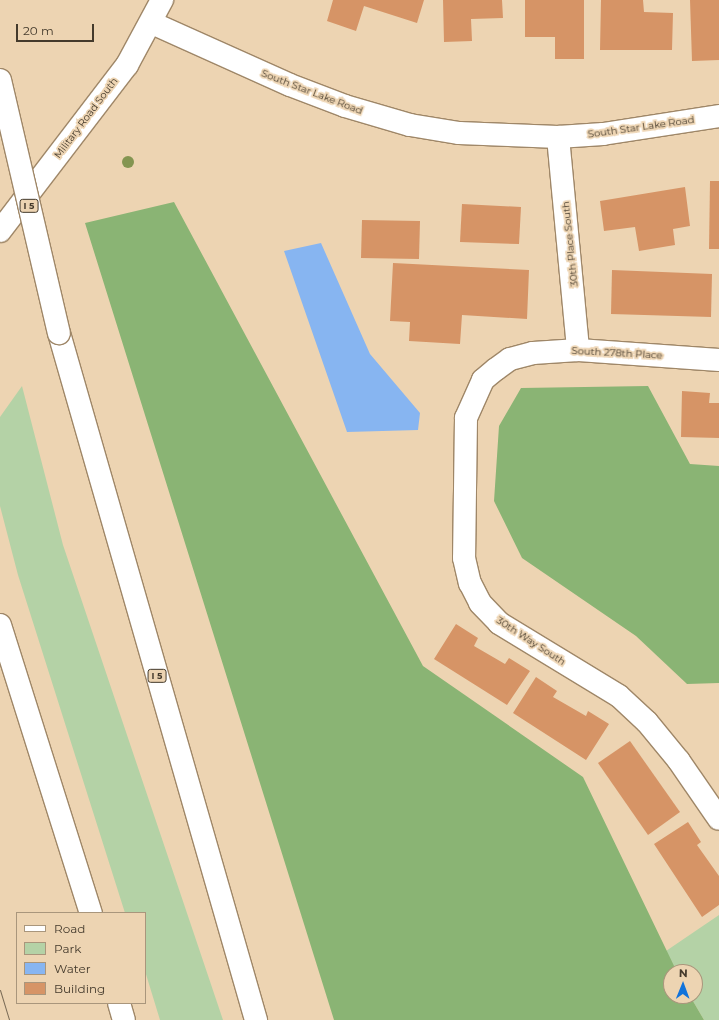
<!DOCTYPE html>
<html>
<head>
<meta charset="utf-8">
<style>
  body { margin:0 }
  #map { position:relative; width:719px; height:1020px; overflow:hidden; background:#edd4b2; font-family:Montserrat,sans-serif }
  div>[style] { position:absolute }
  .green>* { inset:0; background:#b4d2a6 }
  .forest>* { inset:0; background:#8ab474 }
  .water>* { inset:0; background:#87b5f1 }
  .building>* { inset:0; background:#d69466 }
  .roads { filter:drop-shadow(1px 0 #9f8768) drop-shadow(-1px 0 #9f8768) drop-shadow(0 1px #9f8768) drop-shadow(0 -1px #9f8768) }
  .minor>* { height:22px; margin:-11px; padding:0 11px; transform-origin:11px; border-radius:11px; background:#fff }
  .tertiary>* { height:22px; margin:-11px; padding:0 11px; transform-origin:11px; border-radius:11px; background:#fff }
  .secondary>* { height:22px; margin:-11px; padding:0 11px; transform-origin:11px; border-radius:11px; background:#fff }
  .motorway>* { height:22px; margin:-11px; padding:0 11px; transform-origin:11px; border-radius:11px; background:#fff }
  .tram>* { height:1px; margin:-0.5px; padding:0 0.5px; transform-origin:0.5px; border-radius:0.5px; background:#7b6c57 }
  .bridges { filter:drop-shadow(1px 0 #9f8768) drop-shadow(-1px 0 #9f8768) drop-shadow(0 1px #9f8768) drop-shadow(0 -1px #9f8768) }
  .motorway-bridge>* { height:22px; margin:-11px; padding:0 11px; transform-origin:11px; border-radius:11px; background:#fff }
  .trees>* { width:12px; height:12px; margin:-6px; border-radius:50%; background:#849551 }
  span { translate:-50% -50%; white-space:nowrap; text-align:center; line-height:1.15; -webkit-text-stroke:3.5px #edd4b2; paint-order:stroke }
  .shield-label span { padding:1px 3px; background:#edd4b2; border:1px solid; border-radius:3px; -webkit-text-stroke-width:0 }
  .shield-label { font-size:9px; color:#443a2c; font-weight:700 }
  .street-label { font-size:10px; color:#443a2c }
  .legend { position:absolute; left:16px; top:912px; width:130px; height:92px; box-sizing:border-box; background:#edd4b2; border:1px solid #a9967c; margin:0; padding:5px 7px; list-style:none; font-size:12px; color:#443a2c }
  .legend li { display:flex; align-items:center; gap:8px; height:20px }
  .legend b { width:20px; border:1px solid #a9967c }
  .north { position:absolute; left:663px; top:964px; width:40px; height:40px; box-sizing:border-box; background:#edd4b2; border:1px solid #a9967c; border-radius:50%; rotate:1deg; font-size:11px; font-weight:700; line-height:16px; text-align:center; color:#443a2c }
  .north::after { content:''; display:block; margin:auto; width:14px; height:18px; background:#1173db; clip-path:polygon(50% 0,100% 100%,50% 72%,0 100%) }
  .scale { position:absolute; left:16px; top:24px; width:78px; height:18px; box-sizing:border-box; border:2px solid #443a2c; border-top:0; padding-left:5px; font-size:12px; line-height:14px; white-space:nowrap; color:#443a2c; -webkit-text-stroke:3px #edd4b2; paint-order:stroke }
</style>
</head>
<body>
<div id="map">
  <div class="green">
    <i style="clip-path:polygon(22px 386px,63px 545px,223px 1020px,160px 1020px,145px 971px,145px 913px,125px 913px,18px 575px,0 506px,0 417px)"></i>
    <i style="clip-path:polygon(719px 915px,719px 1020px,704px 1020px,690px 996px,695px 996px,695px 972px,677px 972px,666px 951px)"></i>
  </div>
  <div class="forest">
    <i style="clip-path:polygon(174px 202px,423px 666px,583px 777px,677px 972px,671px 972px,671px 996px,690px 996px,704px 1020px,334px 1020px,85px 223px)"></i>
    <i style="clip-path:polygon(648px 386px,690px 464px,719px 466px,719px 683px,687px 684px,636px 636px,522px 558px,494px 501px,499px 426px,521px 388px)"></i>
  </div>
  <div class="water">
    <i style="clip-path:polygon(321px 243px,370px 354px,420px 413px,418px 430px,347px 432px,284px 251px)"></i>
  </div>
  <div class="building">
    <i style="clip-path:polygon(333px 0,424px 0,417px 23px,364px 6px,356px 31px,327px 21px)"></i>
    <i style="clip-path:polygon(443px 0,502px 0,503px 18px,471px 19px,472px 41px,444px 42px)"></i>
    <i style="clip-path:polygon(525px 0,584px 0,584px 59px,555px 59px,555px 37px,525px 37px)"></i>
    <i style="clip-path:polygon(601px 0,643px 0,644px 12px,673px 13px,672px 50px,600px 50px)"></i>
    <i style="clip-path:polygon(690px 0,719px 0,719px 60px,692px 61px)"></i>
    <i style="clip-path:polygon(710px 181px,719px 181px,719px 249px,709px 249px)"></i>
    <i style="clip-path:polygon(685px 187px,690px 226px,673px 229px,675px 245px,639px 251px,635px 227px,604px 231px,600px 201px)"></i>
    <i style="clip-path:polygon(462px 204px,521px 207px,519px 244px,460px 242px)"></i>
    <i style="clip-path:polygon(362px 220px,420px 221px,419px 259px,361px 258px)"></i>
    <i style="clip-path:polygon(393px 263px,529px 270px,527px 319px,462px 315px,460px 344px,409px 341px,410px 322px,390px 321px)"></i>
    <i style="clip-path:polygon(612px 270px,712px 274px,711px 317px,611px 314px)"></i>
    <i style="clip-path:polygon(682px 391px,710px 393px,709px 403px,719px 403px,719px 438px,681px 437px)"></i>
    <i style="clip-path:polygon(456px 624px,478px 638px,474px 646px,505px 664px,509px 658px,530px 671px,507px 705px,434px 659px)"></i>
    <i style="clip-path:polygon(536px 677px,557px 691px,553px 697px,586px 716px,588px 711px,609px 724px,586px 760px,513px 713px)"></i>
    <i style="clip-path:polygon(630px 741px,680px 812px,648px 835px,598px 763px)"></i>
    <i style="clip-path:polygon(688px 822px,701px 842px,697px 845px,719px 876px,719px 905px,702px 917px,654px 844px)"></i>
  </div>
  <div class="roads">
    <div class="minor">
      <i style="left:558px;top:137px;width:214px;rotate:84.6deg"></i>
      <i style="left:719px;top:360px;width:141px;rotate:-175.9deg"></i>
      <i style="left:578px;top:350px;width:45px;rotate:176.2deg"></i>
      <i style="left:533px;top:353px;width:24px;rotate:165deg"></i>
      <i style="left:510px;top:359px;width:17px;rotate:144deg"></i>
      <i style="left:496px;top:369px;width:17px;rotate:140deg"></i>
      <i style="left:483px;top:380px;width:42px;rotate:114.1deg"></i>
      <i style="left:466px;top:418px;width:140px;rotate:90.8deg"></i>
      <i style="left:464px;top:558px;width:26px;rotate:77deg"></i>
      <i style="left:470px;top:583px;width:22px;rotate:63deg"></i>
      <i style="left:480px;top:603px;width:28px;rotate:46deg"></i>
      <i style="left:499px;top:623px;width:140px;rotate:31.3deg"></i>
      <i style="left:619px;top:696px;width:38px;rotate:43deg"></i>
      <i style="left:647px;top:722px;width:50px;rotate:50.6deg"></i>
      <i style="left:679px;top:761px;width:70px;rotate:55.4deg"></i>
    </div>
    <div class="tertiary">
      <i style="left:152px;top:23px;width:151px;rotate:24.2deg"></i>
      <i style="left:290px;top:85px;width:59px;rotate:20.9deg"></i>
      <i style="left:345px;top:106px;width:68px;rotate:16.3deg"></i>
      <i style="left:410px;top:125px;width:50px;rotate:9.3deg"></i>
      <i style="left:459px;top:133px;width:99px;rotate:2.3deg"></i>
      <i style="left:558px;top:137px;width:45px;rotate:-3.8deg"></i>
      <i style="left:603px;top:134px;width:117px;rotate:-8.8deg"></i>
    </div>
    <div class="secondary">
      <i style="left:0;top:231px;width:209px;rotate:-52.6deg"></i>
      <i style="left:127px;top:65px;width:74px;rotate:-61.7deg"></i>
    </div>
    <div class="motorway">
      <i style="left:59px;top:333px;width:715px;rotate:74deg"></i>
      <i style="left:0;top:625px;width:302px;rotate:72.5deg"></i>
      <i style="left:119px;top:1003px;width:18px;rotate:74deg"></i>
    </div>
  </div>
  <div class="tram">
    <i style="left:0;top:990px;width:31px;rotate:73deg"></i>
  </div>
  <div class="bridges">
    <div class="motorway-bridge">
      <i style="left:0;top:80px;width:260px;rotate:76.9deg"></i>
    </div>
  </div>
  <div class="trees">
    <i style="left:128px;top:162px"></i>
  </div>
  <div class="shield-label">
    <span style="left:29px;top:206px">I 5</span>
    <span style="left:157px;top:676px">I 5</span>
  </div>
  <div class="street-label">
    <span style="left:312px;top:92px;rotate:21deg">South Star Lake Road</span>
    <span style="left:86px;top:118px;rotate:-53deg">Military Road South</span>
    <span style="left:641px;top:127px;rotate:-8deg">South Star Lake Road</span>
    <span style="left:570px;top:244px;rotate:-96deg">30th Place South</span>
    <span style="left:617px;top:353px;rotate:3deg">South 278th Place</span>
    <span style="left:531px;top:641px;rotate:33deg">30th Way South</span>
  </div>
  <ul class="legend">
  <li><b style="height:5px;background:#fff"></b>Road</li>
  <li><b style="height:11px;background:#b4d2a6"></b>Park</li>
  <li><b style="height:11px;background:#87b5f1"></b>Water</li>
  <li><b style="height:11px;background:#d69466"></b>Building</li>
  </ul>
  <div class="north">N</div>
  <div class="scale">20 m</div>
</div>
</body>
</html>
